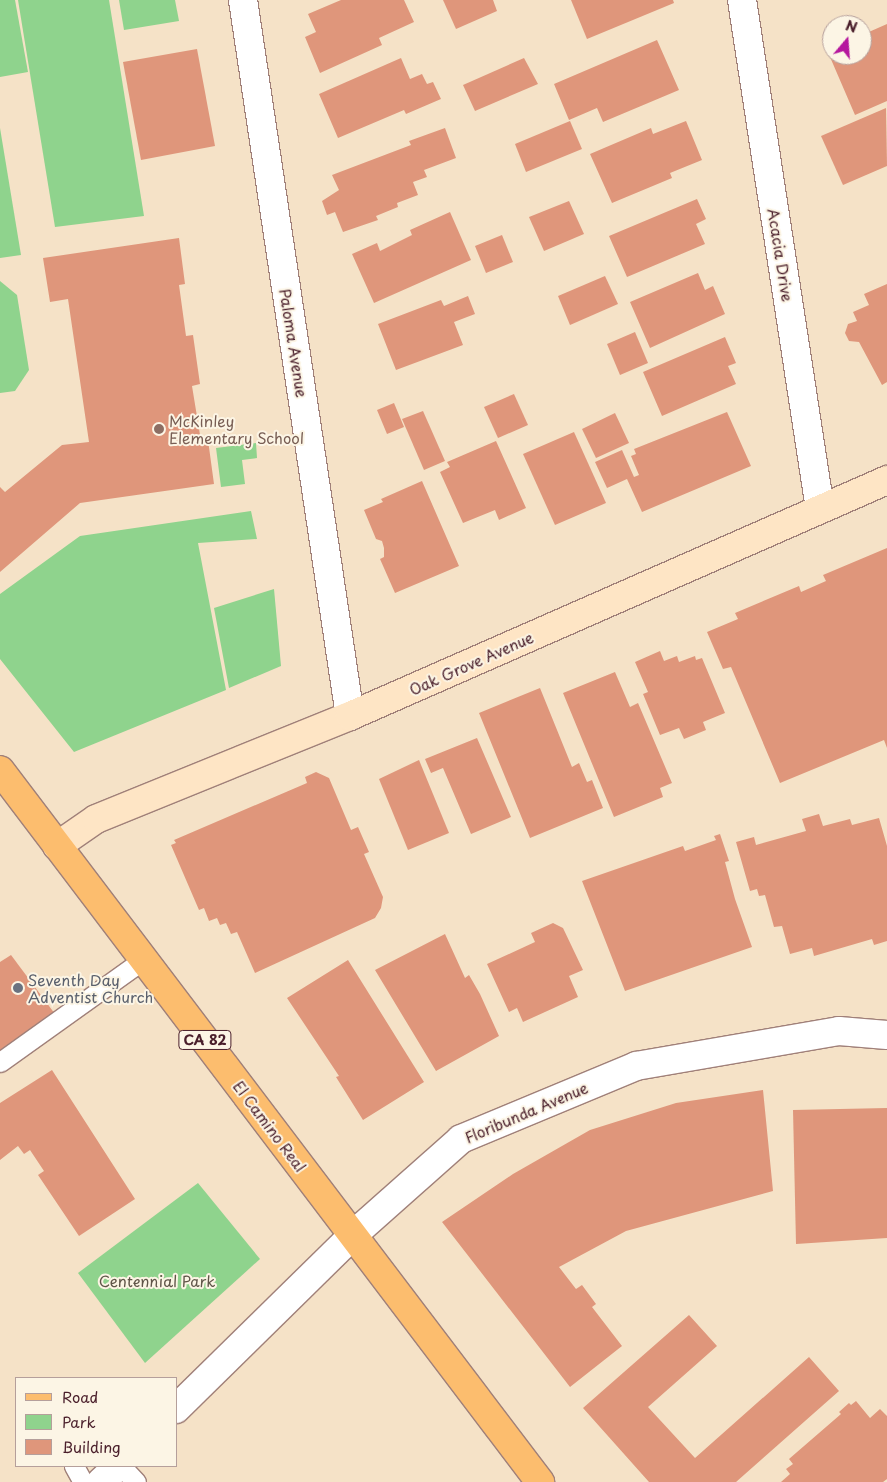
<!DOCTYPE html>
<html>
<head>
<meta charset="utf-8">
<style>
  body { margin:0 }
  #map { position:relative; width:887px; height:1482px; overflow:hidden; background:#f5e2c7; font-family:"Playpen Sans",sans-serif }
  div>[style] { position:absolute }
  .green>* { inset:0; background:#8fd38d }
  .building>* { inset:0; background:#df967b }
  .roads { filter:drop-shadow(1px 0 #a08079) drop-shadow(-1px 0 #a08079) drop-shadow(0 1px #a08079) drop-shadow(0 -1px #a08079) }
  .lane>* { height:19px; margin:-9.5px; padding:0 9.5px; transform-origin:9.5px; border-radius:9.5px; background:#fff }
  .street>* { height:28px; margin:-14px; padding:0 14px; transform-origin:14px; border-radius:14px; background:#fff }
  .secondary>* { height:28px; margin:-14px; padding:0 14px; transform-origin:14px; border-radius:14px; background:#fee5c5 }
  .primary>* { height:28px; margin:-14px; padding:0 14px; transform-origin:14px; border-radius:14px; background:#fcbd6e }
  .dots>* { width:14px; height:14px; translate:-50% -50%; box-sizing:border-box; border:2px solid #fcf5e5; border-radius:50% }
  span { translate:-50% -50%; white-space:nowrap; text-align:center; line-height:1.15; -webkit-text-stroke:4px #fcf5e5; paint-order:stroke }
  .shield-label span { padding:1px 4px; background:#fcf5e5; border:1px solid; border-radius:4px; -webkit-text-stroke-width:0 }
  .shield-label { font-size:14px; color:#4a1f2b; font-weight:700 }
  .street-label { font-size:15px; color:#4a1f2b }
  .education-label { font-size:15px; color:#785e54 }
  .left { translate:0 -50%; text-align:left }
  .worship-label { font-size:15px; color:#5b616d }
  .park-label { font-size:15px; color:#5f5548 }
  .legend { position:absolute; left:15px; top:1377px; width:162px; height:90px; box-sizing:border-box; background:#fcf5e5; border:1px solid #b59f9b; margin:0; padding:6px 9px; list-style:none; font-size:15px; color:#4a1f2b }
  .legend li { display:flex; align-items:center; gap:10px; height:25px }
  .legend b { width:25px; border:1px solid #b59f9b }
  .north { position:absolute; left:822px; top:15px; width:50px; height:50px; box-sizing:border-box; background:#fcf5e5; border:1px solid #b59f9b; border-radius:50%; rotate:18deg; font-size:14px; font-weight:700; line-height:20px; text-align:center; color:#4a1f2b }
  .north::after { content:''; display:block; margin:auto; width:18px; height:22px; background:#b5179e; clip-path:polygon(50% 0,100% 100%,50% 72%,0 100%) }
</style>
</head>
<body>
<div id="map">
  <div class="green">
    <i style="clip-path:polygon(0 0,15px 0,28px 72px,0 77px)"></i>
    <i style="clip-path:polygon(18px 0,109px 0,144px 216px,55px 227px)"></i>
    <i style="clip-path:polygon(119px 0,175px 0,179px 21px,124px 30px)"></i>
    <i style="clip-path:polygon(0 128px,21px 255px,0 258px)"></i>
    <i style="clip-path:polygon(0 281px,17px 295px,29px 370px,15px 391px,0 393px)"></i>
    <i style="clip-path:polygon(256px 443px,257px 458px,242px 460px,245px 484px,221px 487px,216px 448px)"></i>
    <i style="clip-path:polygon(251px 511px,257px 539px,198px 543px,226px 690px,74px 752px,0 659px,0 594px,80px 536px)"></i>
    <i style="clip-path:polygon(274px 589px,281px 666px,229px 688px,214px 608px)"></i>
    <i style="clip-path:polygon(198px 1183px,260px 1259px,145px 1363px,78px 1273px)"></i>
  </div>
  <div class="building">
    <i style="clip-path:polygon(341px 0,404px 0,414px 22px,379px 38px,382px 45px,320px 73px,305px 37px,316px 32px,308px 14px)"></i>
    <i style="clip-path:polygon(443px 0,493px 0,497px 11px,456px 29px)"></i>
    <i style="clip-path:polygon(571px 0,673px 0,674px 3px,587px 39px)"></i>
    <i style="clip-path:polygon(887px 24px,887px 101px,855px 115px,827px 50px,832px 48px,832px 55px,862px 55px,862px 35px)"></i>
    <i style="clip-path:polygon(657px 40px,679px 90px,603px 122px,597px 108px,569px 120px,554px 84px)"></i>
    <i style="clip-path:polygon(197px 49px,215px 146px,141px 160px,123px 62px)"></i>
    <i style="clip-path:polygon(401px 58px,410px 79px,422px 74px,427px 84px,433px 82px,441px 99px,406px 114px,404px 110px,338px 138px,319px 94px)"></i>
    <i style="clip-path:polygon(524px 58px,538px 84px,475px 111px,463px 85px)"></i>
    <i style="clip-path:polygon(886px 108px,887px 166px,843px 185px,821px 136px)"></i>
    <i style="clip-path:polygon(570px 121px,582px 149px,526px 172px,515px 144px)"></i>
    <i style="clip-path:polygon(686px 121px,702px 160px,670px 173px,672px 178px,612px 203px,590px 154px,651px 128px,653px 134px)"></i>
    <i style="clip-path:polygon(445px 128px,456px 158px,424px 170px,427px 177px,413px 182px,418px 195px,397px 203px,398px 207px,376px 216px,378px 220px,343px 232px,335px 212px,327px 215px,322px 201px,339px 190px,332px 175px,411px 145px,409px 141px)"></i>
    <i style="clip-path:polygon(697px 199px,706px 219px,696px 224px,705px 244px,627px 277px,609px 236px)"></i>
    <i style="clip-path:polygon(569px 201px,584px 234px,544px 251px,529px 217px)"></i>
    <i style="clip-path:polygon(450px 212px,471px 260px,374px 303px,352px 254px,377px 243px,380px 251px,412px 235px,410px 230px)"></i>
    <i style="clip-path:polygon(502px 235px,513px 262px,486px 273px,475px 246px)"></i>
    <i style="clip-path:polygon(179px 238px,185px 284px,179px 285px,186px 336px,193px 335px,200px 384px,192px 386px,201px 441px,208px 440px,214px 484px,80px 503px,0 572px,0 487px,5px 492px,62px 445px,89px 442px,68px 299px,50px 302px,43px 258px)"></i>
    <i style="clip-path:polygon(698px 273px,705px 290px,713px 286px,725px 314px,650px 348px,630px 302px)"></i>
    <i style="clip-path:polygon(605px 276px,618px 304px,570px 325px,558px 296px)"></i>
    <i style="clip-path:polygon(887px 284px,887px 382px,882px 385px,859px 342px,849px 341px,845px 333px,848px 324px,857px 321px,853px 312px,869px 305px,864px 294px)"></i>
    <i style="clip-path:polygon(468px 296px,475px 314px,454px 322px,463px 345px,396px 370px,378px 324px,441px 300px,444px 306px)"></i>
    <i style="clip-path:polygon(635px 332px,648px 363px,620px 375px,607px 344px)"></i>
    <i style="clip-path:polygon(725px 337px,736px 363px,728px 366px,736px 384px,662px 416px,643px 372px)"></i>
    <i style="clip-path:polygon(514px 394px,528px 425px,498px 438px,484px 407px)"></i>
    <i style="clip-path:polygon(394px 403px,404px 427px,387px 434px,377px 410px)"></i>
    <i style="clip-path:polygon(423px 411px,445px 461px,424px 470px,402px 419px)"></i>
    <i style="clip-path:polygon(727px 412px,751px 466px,642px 512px,627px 479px,607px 488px,595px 462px,622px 450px,634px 477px,639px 475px,631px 456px,636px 454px,634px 449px)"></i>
    <i style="clip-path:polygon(615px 413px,629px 443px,596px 458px,582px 429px)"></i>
    <i style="clip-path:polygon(574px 432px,606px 503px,555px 525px,523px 454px)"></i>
    <i style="clip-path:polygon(496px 441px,526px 508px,499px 520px,495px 510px,463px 523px,440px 472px,450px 467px,447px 462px)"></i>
    <i style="clip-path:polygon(422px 481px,459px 566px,395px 593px,380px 559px,384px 557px,384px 548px,382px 541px,376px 539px,364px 510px,383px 502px,381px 499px)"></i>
    <i style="clip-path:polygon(887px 548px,887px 748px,884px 740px,780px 783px,731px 667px,723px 669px,707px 632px,738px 619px,735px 613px,799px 586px,801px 592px,826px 581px,823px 575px)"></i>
    <i style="clip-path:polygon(660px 651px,664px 661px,677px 656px,679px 662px,695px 656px,696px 660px,702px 658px,725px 713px,703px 722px,706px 730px,684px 739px,679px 728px,660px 735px,643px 694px,648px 692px,635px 662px)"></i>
    <i style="clip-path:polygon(615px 672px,630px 707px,638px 703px,672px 783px,660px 788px,663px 797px,614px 817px,563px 693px)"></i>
    <i style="clip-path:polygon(540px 688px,572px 767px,579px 763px,587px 782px,592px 780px,603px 808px,530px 838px,479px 713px)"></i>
    <i style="clip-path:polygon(477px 738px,511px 817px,471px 834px,443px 768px,431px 773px,425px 759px)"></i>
    <i style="clip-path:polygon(419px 760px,449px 833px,408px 850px,379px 779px)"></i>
    <i style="clip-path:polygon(316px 772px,329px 778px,351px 830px,358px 827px,369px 852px,364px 854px,383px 897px,381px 908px,375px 918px,255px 973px,237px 932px,231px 934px,226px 923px,220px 925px,217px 918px,209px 921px,204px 908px,199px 910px,171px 845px,176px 843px,174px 840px,307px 783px,305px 777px)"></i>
    <i style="clip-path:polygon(819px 814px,823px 826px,850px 819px,852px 825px,879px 818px,887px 846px,887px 941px,874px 945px,872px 939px,814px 956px,812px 948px,790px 954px,782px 926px,774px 927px,765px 895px,759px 896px,757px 889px,750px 891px,736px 842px,754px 837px,756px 845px,806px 831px,802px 819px)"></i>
    <i style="clip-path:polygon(720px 834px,729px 861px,725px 862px,735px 899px,752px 947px,625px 991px,582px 881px,683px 846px,685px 851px,716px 840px,714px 836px)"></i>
    <i style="clip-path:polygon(553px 923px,563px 928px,583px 970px,569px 976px,578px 997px,523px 1022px,517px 1008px,509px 1012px,487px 964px,535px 942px,531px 933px)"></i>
    <i style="clip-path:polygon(445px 934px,465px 978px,469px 975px,480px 994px,499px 1036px,436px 1071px,375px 970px)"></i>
    <i style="clip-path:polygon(11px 955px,55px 1014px,0 1055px,0 962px)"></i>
    <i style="clip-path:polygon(348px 960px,424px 1082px,363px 1120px,336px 1077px,339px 1076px,287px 998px)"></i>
    <i style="clip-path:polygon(52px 1070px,135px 1199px,79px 1236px,38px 1175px,44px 1171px,30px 1150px,24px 1154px,18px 1146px,0 1160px,0 1103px)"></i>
    <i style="clip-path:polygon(763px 1090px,773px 1191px,626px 1231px,559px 1267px,576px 1289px,582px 1285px,596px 1304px,592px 1307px,622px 1346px,570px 1387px,442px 1222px,513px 1174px,590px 1130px,676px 1103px)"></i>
    <i style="clip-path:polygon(887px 1108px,887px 1238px,796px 1244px,793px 1110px)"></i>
    <i style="clip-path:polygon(689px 1315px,717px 1346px,648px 1407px,695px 1458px,809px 1357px,839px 1391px,736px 1482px,649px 1482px,583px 1408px)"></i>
    <i style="clip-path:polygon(856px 1401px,870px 1418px,880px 1409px,887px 1416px,887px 1479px,883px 1482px,781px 1482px,790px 1474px,786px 1469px,793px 1464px,789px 1459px,841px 1414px,839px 1412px,849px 1403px,851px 1405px)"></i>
  </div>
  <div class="roads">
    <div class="lane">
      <i style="left:0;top:1062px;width:177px;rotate:-35.6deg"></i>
      <i style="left:74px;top:1466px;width:18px;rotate:61deg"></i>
      <i style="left:121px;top:1466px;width:22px;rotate:47deg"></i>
    </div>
    <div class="street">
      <i style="left:243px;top:0;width:724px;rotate:81.5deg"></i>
      <i style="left:742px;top:0;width:515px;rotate:81.29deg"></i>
      <i style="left:176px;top:1409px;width:248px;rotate:-44.5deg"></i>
      <i style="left:353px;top:1235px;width:144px;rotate:-41.6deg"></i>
      <i style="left:461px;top:1139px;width:190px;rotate:-22.6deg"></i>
      <i style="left:636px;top:1066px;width:206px;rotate:-9.8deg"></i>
      <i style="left:839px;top:1031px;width:48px;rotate:4.8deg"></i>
      <i style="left:101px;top:1482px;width:23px;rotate:-43deg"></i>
    </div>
    <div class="secondary">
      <i style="left:57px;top:846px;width:47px;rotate:-34.7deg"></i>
      <i style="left:96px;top:819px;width:274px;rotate:-22.1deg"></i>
      <i style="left:350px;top:716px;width:587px;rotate:-23.72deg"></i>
    </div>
    <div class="primary">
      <i style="left:0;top:770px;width:894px;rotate:52.82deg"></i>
    </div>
  </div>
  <div class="dots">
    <i style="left:159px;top:429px;background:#8d6e63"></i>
    <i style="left:18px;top:988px;background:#6b7280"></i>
  </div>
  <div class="shield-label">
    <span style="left:205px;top:1040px">CA 82</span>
  </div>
  <div class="street-label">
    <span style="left:781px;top:255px;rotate:81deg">Acacia Drive</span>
    <span style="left:294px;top:343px;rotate:81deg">Paloma Avenue</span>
    <span style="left:471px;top:663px;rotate:-24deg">Oak Grove Avenue</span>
    <span style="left:526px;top:1112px;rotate:-23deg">Floribunda Avenue</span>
    <span style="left:270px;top:1126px;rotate:53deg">El Camino Real</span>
  </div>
  <div class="education-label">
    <span class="left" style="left:169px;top:429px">McKinley<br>Elementary School</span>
  </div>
  <div class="worship-label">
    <span class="left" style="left:28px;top:988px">Seventh Day<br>Adventist Church</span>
  </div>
  <div class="park-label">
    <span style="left:157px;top:1281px">Centennial Park</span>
  </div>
  <ul class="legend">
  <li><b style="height:6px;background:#fcbd6e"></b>Road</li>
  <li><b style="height:14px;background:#8fd38d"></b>Park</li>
  <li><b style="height:14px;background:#df967b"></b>Building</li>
  </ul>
  <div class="north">N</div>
</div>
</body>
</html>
